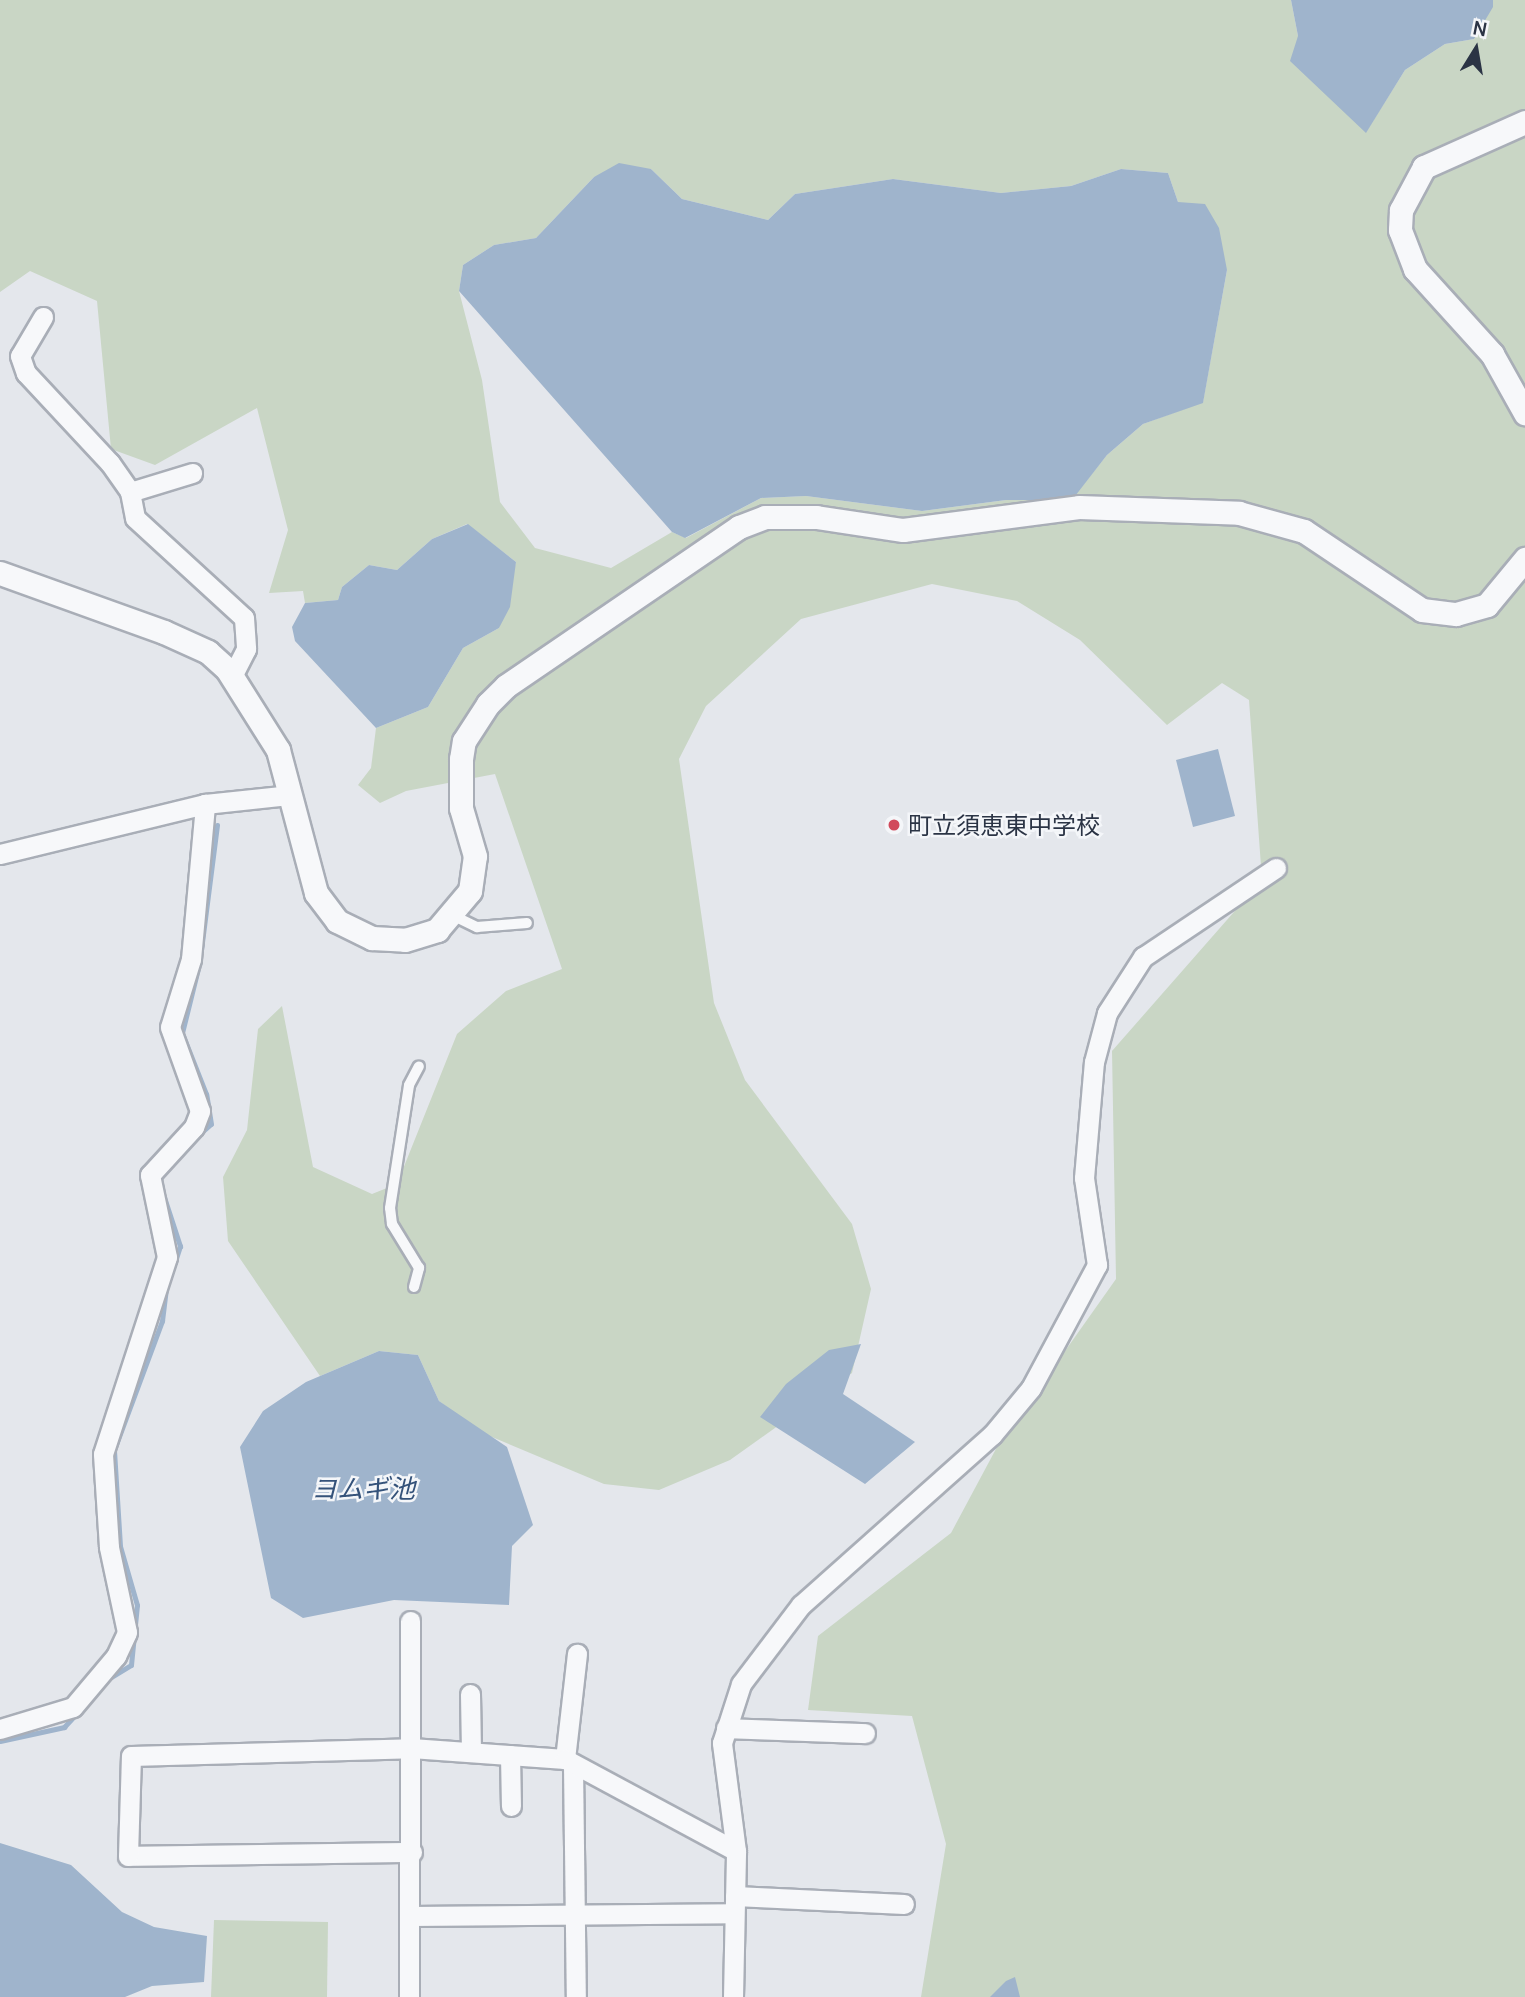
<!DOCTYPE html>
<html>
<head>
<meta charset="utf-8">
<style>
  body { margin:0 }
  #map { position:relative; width:1525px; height:1997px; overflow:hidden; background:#e4e7ec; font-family:Manrope,"Noto Sans JP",sans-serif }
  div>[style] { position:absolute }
  .green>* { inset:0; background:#c9d6c5 }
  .water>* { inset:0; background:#9fb4cc }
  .stream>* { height:5px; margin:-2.5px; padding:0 2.5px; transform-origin:2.5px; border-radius:2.5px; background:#9fb4cc }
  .roads { filter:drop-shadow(2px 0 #a9aeb7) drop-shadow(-2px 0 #a9aeb7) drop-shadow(0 2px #a9aeb7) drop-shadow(0 -2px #a9aeb7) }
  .service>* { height:10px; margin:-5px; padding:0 5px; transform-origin:5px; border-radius:5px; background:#f7f8fa }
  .minor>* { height:19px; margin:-9.5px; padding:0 9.5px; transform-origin:9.5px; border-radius:9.5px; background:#f7f8fa }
  .tertiary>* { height:23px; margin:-11.5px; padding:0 11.5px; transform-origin:11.5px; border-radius:11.5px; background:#f7f8fa }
  .dots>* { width:19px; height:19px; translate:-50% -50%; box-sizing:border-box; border:4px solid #f4f6f9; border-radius:50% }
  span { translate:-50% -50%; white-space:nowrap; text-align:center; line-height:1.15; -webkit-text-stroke:5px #f4f6f9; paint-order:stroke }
  .poi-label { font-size:24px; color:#2b3445 }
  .left { translate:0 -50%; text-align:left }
  .water-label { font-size:26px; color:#34527a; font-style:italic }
  .north { position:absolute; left:1441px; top:14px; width:70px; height:70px; -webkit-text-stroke:5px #f4f6f9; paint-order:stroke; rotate:11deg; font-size:19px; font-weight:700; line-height:28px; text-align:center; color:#2b3445 }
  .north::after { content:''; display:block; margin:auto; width:24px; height:32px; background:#2b3445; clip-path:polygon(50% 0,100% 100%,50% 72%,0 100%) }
</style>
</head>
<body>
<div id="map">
  <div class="green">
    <i style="clip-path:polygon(evenodd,0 0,1291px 0,1298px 36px,1366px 132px,1405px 70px,1445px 44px,1474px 39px,1493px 0,1525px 0,1525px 1997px,921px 1997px,946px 1844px,912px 1716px,808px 1710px,818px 1636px,951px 1533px,997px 1447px,1116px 1279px,1112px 1051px,1262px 880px,1249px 700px,1222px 683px,1167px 725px,1080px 640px,1017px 601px,932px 584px,801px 619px,706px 706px,679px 759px,714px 1003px,745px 1080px,852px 1224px,871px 1289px,852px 1373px,730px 1460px,659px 1490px,604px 1484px,480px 1432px,439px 1401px,418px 1355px,379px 1351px,320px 1376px,228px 1241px,223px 1177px,247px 1130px,258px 1029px,282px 1006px,313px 1167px,372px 1194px,397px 1184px,457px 1034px,506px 991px,562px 969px,495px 774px,406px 791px,380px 803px,358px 785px,371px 768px,376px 728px,428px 707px,463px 648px,499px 628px,516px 562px,467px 524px,432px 539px,397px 570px,369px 565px,342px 587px,338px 600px,305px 603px,303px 591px,269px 593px,288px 530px,257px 408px,155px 465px,111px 449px,97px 301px,30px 271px,0 292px,0 0,651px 169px,682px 199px,768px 220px,795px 194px,893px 179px,1001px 193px,1071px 186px,1121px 169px,1168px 173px,1178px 202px,1227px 270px,1203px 402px,1143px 424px,1107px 455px,1071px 500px,1006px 500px,922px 511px,806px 496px,761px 498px,686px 538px,672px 532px,611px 568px,535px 548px,500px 502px,482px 380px,459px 291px,463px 265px,494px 245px,536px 238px,594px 177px,651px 169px)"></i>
    <i style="clip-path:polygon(214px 1920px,328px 1922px,327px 1997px,211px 1997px)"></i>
  </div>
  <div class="water">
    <i style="clip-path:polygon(1291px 0,1493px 0,1493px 7px,1474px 39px,1445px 44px,1405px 70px,1366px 133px,1290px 61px,1298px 36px)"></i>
    <i style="clip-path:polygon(619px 163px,651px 169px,682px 199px,768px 220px,795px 194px,893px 179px,1001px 193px,1071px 186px,1121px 169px,1168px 173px,1178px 202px,1205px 204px,1219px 228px,1227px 270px,1203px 403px,1143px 424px,1107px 455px,1072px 500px,1006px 500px,922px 511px,806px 496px,761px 498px,685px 538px,672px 532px,459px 291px,463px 265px,494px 245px,536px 238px,594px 177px)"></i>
    <i style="clip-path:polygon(468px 524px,516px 562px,510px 607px,499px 628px,463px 648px,428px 707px,376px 728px,295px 641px,292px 627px,305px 603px,338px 600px,342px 587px,369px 565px,397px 570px,432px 539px)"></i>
    <i style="clip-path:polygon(1218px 749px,1235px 816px,1193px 827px,1176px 760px)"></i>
    <i style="clip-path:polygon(861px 1344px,843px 1394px,915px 1442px,865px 1484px,760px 1417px,786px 1384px,829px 1350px)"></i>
    <i style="clip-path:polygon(379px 1351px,418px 1355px,439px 1401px,507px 1447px,533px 1525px,512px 1546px,509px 1605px,394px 1600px,303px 1618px,271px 1598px,240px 1447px,263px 1411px,306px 1382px)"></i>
    <i style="clip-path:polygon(0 1843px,71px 1865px,122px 1912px,154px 1927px,207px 1936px,204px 1982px,152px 1986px,125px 1997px,0 1997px)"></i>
    <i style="clip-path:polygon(1015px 1977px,1020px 1997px,990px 1997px,1006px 1981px)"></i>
  </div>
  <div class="stream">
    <i style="left:201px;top:950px;width:126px;rotate:-82.7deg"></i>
    <i style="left:197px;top:1136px;width:18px;rotate:-41deg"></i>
    <i style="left:211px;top:1124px;width:30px;rotate:-99deg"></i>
    <i style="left:206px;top:1094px;width:66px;rotate:-111.5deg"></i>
    <i style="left:182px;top:1033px;width:75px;rotate:-76.1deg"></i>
    <i style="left:164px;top:1197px;width:52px;rotate:71.9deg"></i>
    <i style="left:180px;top:1246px;width:16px;rotate:108deg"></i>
    <i style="left:111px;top:1677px;width:23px;rotate:-31deg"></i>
    <i style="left:131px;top:1665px;width:60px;rotate:-84.3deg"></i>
    <i style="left:137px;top:1605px;width:61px;rotate:-106.1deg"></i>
    <i style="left:120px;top:1546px;width:96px;rotate:-93.6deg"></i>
    <i style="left:114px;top:1450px;width:138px;rotate:-69.6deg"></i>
    <i style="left:162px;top:1321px;width:38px;rotate:-83deg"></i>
    <i style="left:0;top:1741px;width:66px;rotate:-12.3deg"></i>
    <i style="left:64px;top:1727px;width:21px;rotate:-47deg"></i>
  </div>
  <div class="roads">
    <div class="service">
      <i style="left:452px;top:915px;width:28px;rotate:26deg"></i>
      <i style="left:477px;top:927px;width:50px;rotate:-4.6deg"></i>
      <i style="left:414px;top:1287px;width:20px;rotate:-75deg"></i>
      <i style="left:419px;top:1268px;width:52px;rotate:-121.5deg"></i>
      <i style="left:392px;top:1224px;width:16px;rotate:-97deg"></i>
      <i style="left:390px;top:1208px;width:124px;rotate:-81.2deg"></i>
      <i style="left:409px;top:1085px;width:21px;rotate:-62deg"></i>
    </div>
    <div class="minor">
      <i style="left:43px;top:317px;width:45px;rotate:120.5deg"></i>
      <i style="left:20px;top:356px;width:18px;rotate:71deg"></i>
      <i style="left:26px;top:373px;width:123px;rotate:47deg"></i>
      <i style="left:110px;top:463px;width:35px;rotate:55deg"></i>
      <i style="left:130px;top:492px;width:26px;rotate:79deg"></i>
      <i style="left:135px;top:518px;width:148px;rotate:42.5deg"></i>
      <i style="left:244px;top:618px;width:31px;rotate:86deg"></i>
      <i style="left:246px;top:649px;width:30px;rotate:117deg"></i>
      <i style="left:130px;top:492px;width:65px;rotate:-17deg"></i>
      <i style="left:0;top:854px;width:211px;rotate:-13.7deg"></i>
      <i style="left:205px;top:804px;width:84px;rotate:-6.1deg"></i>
      <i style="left:470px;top:1694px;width:58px;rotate:89deg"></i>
      <i style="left:726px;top:1728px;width:139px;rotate:2.1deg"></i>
      <i style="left:0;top:1729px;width:76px;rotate:-16.8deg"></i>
      <i style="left:73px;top:1707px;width:67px;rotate:-49.9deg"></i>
      <i style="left:116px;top:1656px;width:26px;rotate:-65deg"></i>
      <i style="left:127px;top:1632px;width:87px;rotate:-102deg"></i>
      <i style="left:109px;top:1547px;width:93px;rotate:-93.7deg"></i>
      <i style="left:103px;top:1454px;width:207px;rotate:-72deg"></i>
      <i style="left:167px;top:1257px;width:84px;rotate:-101.7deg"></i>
      <i style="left:150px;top:1175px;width:65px;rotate:-47.5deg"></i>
      <i style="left:194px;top:1127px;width:17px;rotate:-69deg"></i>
      <i style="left:200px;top:1111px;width:89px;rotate:-109.7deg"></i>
      <i style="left:170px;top:1027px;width:71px;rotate:-72.8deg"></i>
      <i style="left:191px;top:959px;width:156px;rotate:-84.8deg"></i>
      <i style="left:510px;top:1755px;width:51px;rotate:88.9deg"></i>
      <i style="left:565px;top:1759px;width:106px;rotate:-83.5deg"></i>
      <i style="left:573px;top:1765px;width:232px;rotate:89.3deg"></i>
      <i style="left:412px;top:1852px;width:284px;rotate:179.2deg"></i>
      <i style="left:128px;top:1856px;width:100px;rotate:-88.3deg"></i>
      <i style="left:131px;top:1756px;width:280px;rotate:-1.6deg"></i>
      <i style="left:411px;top:1748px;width:154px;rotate:4.1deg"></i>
      <i style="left:565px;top:1759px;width:194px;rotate:28.3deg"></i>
      <i style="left:735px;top:1896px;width:169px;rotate:2.7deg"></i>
      <i style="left:411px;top:1916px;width:323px;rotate:-0.5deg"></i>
      <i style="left:409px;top:1997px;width:376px;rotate:-89.8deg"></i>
      <i style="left:733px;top:1997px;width:146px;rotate:-88.8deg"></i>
      <i style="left:736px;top:1851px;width:109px;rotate:-97.4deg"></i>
      <i style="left:722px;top:1743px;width:62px;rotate:-72.1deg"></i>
      <i style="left:741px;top:1684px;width:99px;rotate:-52.8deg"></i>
      <i style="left:801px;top:1605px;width:256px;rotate:-41.7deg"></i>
      <i style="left:992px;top:1435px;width:61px;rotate:-50.3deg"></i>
      <i style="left:1031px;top:1388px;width:140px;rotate:-61.8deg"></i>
      <i style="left:1097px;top:1265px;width:88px;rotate:-98.5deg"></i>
      <i style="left:1084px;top:1178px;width:116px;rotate:-85.1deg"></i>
      <i style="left:1094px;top:1062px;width:51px;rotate:-75.1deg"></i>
      <i style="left:1107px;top:1013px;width:67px;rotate:-57.3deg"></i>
      <i style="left:1143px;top:957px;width:160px;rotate:-33.8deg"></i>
    </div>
    <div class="tertiary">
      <i style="left:1525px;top:122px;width:111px;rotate:156deg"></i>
      <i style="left:1424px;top:167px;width:49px;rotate:118.1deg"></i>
      <i style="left:1401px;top:210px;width:20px;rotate:93deg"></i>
      <i style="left:1400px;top:230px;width:42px;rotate:69deg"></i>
      <i style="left:1415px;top:269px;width:115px;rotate:47.8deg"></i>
      <i style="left:1492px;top:354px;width:68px;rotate:60.8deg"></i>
      <i style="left:0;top:573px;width:174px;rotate:19.8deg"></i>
      <i style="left:164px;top:632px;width:48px;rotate:24.4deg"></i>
      <i style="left:208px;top:652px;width:25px;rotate:42deg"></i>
      <i style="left:227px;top:669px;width:96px;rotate:57.8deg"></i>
      <i style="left:278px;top:750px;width:148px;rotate:75.1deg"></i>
      <i style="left:316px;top:893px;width:35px;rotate:53deg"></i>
      <i style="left:337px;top:921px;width:39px;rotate:26deg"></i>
      <i style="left:372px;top:938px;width:33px;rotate:3deg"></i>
      <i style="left:405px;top:940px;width:34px;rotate:-17deg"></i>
      <i style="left:437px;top:930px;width:51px;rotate:-49.8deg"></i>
      <i style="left:470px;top:891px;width:35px;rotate:-82deg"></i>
      <i style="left:475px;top:856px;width:50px;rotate:-106.3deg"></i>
      <i style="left:461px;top:808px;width:49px;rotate:-90deg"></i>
      <i style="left:461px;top:759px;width:18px;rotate:-81deg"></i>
      <i style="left:464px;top:741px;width:44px;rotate:-57deg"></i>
      <i style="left:488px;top:704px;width:25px;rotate:-45deg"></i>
      <i style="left:506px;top:686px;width:282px;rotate:-34.3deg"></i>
      <i style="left:739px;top:527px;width:28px;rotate:-21deg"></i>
      <i style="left:765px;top:517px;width:51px"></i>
      <i style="left:816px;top:517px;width:88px;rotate:8.5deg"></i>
      <i style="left:903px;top:530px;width:177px;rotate:-7.4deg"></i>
      <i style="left:1079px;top:507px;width:160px;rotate:2.1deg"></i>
      <i style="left:1239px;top:513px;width:67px;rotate:15.5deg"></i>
      <i style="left:1304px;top:531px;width:142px;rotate:33.8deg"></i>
      <i style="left:1422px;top:610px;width:34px;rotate:7deg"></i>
      <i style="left:1456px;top:614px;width:32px;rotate:-16deg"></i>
      <i style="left:1487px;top:605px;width:60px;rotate:-50.4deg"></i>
    </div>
  </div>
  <div class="dots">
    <i style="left:894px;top:825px;background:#d1495b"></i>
  </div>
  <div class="poi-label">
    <span class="left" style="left:908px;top:825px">町立須恵東中学校</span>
  </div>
  <div class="water-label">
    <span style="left:363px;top:1489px">ヨムギ池</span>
  </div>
  <div class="north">N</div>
</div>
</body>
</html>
